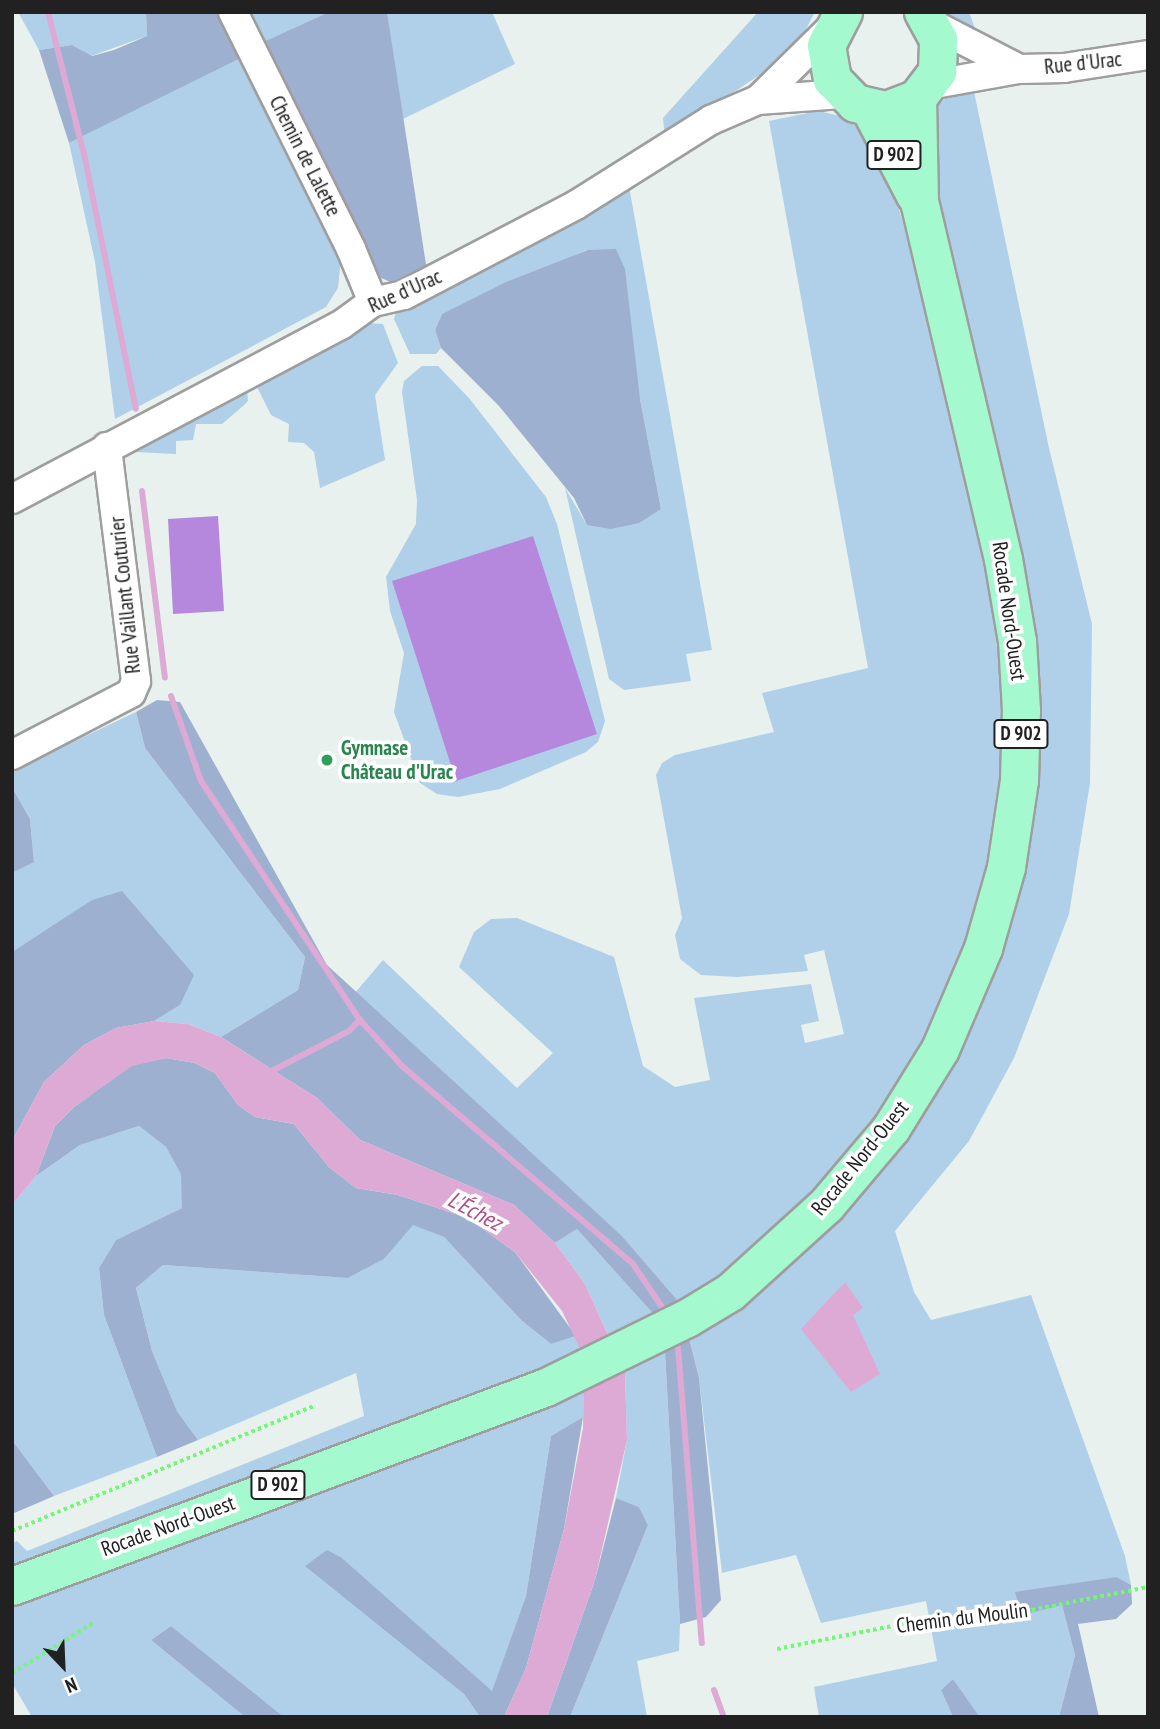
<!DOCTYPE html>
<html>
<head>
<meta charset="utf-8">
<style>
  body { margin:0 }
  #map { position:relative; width:1160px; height:1729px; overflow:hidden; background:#e8f1ed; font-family:"PT Sans Narrow",sans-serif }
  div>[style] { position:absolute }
  .grass>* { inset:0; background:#b0d0e9 }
  .forest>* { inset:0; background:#9eb0cf }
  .pitch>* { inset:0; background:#b688dd }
  .water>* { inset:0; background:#ddaad5 }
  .stream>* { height:6px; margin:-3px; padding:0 3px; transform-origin:3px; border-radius:3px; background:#ddaad5 }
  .path>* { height:3.5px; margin-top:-1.75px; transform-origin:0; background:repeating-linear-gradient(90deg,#73f777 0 3.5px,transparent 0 7px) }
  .roads { filter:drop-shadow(2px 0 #9e9e9e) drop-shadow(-2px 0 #9e9e9e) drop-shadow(0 2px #9e9e9e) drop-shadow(0 -2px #9e9e9e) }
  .minor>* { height:28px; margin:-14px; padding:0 14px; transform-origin:14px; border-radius:14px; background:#fff }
  .major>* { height:37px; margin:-18.5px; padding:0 18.5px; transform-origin:18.5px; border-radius:18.5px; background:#a4face }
  .dots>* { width:19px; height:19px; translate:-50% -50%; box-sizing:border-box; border:4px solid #fff; border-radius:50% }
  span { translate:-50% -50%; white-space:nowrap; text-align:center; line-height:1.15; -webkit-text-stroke:7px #fff; paint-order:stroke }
  .shield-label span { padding:2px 5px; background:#fff; border:2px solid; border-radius:5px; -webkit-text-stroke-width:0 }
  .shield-label { font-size:19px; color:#212121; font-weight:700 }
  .street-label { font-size:21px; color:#212121 }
  .leisure-label { font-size:21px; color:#27864d; font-weight:700 }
  .left { translate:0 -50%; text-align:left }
  .water-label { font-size:23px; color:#af4e86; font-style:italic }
  .frame { position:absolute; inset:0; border:14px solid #212121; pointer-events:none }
  .north { position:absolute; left:28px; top:1631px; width:70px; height:70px; -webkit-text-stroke:5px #fff; paint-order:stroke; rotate:157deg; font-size:19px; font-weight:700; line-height:28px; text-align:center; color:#212121 }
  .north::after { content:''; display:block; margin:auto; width:24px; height:32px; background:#212121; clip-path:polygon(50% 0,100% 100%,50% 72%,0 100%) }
</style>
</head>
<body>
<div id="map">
  <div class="grass">
    <i style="clip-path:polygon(18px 12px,146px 12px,147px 36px,91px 56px,72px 45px,39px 50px)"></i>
    <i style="clip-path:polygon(249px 12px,329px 12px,263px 42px)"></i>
    <i style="clip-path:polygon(387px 12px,492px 12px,515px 64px,401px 120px)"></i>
    <i style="clip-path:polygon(758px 12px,815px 12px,794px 52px,665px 138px,663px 118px)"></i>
    <i style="clip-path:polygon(943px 12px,969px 12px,977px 34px,946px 16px)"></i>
    <i style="clip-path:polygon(241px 58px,341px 258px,338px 288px,326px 307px,115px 419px,95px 262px,69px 143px)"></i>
    <i style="clip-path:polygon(973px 87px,1049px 448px,1092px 624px,1090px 783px,1069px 914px,1014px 1058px,969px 1141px,895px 1231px,914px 1292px,931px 1320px,1031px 1295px,1125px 1556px,1131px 1585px,1117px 1577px,1062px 1604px,1075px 1655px,1059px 1717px,979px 1717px,953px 1679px,941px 1690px,953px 1717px,819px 1717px,814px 1687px,937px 1661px,926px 1601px,821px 1623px,796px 1555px,722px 1573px,699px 1378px,689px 1338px,739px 1306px,887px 1158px,1030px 809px,932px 205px,930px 114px,952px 92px)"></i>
    <i style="clip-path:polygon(818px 111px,845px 117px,882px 149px,912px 255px,991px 594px,1008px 745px,990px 877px,956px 979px,897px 1094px,838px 1173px,736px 1265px,679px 1302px,622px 1236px,354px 994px,383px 960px,517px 1088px,553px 1053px,459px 967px,474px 932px,491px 919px,517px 918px,614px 957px,643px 1066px,675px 1087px,710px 1080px,694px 998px,811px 984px,819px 1021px,801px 1025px,805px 1043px,844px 1034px,824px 950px,804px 955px,808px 971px,737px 977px,701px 975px,680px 959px,675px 935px,682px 918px,656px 775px,662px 763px,675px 755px,774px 732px,762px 693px,868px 668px,769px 121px)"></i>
    <i style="clip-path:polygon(629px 186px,712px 650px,686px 654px,691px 681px,624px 690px,609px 679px,565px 488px,587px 525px,661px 509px,640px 399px,587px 250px,442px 314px,435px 330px,441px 348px,436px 354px,410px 354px,394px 319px,396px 312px)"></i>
    <i style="clip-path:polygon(367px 323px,383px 324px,398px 363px,375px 395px,385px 460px,320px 488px,314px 452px,304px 443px,288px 442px,289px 424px,271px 415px,256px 385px)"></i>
    <i style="clip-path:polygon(422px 366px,438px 366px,469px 398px,546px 497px,557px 524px,605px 721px,598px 742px,586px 752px,500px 789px,458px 797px,437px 794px,420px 783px,394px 712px,404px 653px,390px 611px,386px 577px,416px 524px,417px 500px,402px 392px,404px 381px)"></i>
    <i style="clip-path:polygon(247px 389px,248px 401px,243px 406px,222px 424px,196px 424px,193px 440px,176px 441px,176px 454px,135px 452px)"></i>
    <i style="clip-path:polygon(136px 712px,145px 748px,305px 957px,298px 990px,221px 1037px,188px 1024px,154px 1021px,180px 1005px,50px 928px,12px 952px,12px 873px,34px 861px,30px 819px,12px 787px,12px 771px)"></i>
    <i style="clip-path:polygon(139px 1126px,166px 1147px,182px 1174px,182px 1208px,116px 1240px,99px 1268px,104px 1315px,157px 1457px,54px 1496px,12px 1440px,12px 1205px,36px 1176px,80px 1145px)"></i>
    <i style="clip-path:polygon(412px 1224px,444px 1237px,521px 1320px,551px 1344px,576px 1336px,584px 1357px,12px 1574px,12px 1543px,17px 1541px,27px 1551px,364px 1416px,356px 1373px,198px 1440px,177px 1411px,152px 1351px,136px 1288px,163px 1265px,348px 1278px,384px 1259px)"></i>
    <i style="clip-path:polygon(577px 1229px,656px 1317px,665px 1352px,680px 1624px,679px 1651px,637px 1661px,647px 1717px,570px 1717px,648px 1525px,639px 1507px,616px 1498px,627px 1440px,625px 1373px,585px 1284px,555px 1243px)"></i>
    <i style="clip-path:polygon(584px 1387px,583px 1417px,551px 1436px,526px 1596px,492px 1692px,342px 1558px,306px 1565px,464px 1694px,480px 1717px,284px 1717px,171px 1626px,151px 1640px,245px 1717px,32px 1717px,12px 1683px,12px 1604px)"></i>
  </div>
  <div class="forest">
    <i style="clip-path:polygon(146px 12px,219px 12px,241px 58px,69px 143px,39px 50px,72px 45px,92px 56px,114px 50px,147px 36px)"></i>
    <i style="clip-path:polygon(329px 12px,387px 12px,427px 271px,393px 283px,374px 275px,263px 42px)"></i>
    <i style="clip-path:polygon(616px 249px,625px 269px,640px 399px,661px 509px,639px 523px,611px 529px,587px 525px,574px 498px,499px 406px,441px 348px,435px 330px,442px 314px,506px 282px,588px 250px)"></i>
    <i style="clip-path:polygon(157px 700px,180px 702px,327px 965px,622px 1236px,679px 1302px,656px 1317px,577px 1229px,555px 1243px,514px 1205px,360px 1140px,317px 1098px,221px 1037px,298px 990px,305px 957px,145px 748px,136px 712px)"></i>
    <i style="clip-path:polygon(12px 787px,30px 819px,34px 862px,12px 873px)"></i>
    <i style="clip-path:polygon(122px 891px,194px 975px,180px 1005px,154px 1021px,116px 1028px,84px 1045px,44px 1082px,12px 1141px,12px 952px,92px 900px)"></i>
    <i style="clip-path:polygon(166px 1058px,195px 1063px,215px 1073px,238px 1105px,255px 1117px,294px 1124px,329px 1167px,356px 1188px,398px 1195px,468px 1218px,515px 1252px,576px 1336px,551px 1344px,521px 1320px,444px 1237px,413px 1225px,384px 1259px,348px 1278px,163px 1265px,136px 1288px,152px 1351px,177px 1411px,198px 1440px,157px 1457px,104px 1315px,99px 1268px,116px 1240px,182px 1208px,181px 1174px,166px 1147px,139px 1126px,80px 1145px,36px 1176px,55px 1126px,74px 1107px,132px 1065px)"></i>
    <i style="clip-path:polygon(689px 1338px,699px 1378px,721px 1600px,706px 1617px,680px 1624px,665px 1352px)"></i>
    <i style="clip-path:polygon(583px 1417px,564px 1529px,526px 1668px,504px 1717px,480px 1717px,464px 1694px,305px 1566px,327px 1550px,342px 1558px,492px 1691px,526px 1596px,551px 1436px)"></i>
    <i style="clip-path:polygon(12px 1440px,54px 1496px,12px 1514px)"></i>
    <i style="clip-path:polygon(616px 1498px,639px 1507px,648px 1525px,570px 1717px,547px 1717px,595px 1580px)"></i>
    <i style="clip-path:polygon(1117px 1577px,1131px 1585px,1132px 1604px,1116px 1619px,1078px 1624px,1099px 1717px,1059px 1717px,1075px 1655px,1062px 1605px,1022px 1615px,1015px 1592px)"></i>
    <i style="clip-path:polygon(171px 1626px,284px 1717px,245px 1717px,151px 1640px)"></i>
    <i style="clip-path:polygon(953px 1679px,979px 1716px,979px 1717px,953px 1717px,941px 1690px)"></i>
  </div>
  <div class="pitch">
    <i style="clip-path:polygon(218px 516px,224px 611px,173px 614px,168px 519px)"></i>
    <i style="clip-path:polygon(533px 536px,597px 734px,456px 781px,392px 581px)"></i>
  </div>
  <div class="water">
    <i style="clip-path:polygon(154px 1021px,188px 1024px,221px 1037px,317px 1098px,360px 1140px,514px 1205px,555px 1243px,585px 1284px,625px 1373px,627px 1440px,595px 1580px,547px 1717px,504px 1717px,526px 1668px,564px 1529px,583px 1428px,584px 1357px,562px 1311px,515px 1252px,468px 1218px,398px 1195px,356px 1188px,329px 1167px,294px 1124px,255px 1117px,238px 1105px,215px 1073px,195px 1063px,166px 1058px,132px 1066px,74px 1107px,55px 1126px,36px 1176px,12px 1205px,12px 1141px,44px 1082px,84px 1045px,116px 1028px)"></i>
    <i style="clip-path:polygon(845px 1282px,863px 1308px,853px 1315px,880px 1374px,851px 1392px,801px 1329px)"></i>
  </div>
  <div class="stream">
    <i style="left:48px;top:12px;width:146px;rotate:75.8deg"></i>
    <i style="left:84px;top:154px;width:260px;rotate:78.5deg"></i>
    <i style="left:142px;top:491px;width:188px;rotate:83deg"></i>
    <i style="left:171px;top:696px;width:90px;rotate:70.6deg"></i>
    <i style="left:201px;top:781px;width:287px;rotate:56.4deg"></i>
    <i style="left:360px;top:1020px;width:62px;rotate:47.6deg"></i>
    <i style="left:402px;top:1066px;width:304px;rotate:40.6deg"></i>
    <i style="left:633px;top:1264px;width:63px;rotate:56.1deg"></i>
    <i style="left:264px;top:1075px;width:96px;rotate:-27.4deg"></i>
    <i style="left:349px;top:1031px;width:16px;rotate:-45deg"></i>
    <i style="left:677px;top:1335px;width:309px;rotate:85.4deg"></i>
    <i style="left:714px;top:1690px;width:29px;rotate:70deg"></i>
  </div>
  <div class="path">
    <i style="left:12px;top:1531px;width:327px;rotate:-22.5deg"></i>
    <i style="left:777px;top:1649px;width:138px;rotate:-11.3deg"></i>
    <i style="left:912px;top:1622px;width:99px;rotate:-4.6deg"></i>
    <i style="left:1011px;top:1614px;width:140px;rotate:-11.1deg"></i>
    <i style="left:12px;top:1673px;width:95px;rotate:-31.7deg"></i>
  </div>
  <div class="roads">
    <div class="minor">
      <i style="left:233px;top:12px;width:265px;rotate:63.5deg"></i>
      <i style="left:351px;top:249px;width:57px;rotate:67.5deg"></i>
      <i style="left:932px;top:24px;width:98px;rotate:27.3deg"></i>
      <i style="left:929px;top:85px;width:91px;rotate:-10.1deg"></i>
      <i style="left:1019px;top:69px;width:45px;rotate:-1.3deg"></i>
      <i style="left:1064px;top:68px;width:85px;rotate:-8.8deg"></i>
      <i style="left:758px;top:100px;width:103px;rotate:-44.6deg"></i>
      <i style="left:12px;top:499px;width:372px;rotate:-27.9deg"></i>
      <i style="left:341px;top:325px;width:39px;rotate:-36deg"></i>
      <i style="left:373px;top:302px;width:32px;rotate:-13deg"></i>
      <i style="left:404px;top:295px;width:194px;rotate:-27.6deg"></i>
      <i style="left:576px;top:205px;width:160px;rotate:-32.2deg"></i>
      <i style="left:711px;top:120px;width:51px;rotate:-23.1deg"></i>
      <i style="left:758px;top:100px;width:84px;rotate:-4.1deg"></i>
      <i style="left:12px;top:755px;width:134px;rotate:-27.5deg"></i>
      <i style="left:131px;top:693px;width:13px;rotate:-67deg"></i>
      <i style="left:136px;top:681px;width:236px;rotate:-97.1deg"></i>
    </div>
    <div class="major">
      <i style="left:843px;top:12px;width:37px;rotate:117deg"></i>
      <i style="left:826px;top:45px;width:35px;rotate:80deg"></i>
      <i style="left:832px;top:79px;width:33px;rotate:46deg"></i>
      <i style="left:855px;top:103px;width:32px;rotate:13deg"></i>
      <i style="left:886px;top:110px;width:33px;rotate:-21deg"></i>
      <i style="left:917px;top:98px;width:34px;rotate:-53deg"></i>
      <i style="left:937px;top:71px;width:32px;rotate:-88deg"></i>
      <i style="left:938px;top:39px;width:31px;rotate:-119deg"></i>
      <i style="left:870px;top:109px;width:97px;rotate:62.4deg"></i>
      <i style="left:12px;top:1586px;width:570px;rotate:-20.44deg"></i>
      <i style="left:546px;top:1387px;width:157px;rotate:-26.1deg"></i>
      <i style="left:687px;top:1318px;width:50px;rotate:-31.2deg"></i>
      <i style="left:730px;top:1292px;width:130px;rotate:-42.2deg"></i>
      <i style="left:826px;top:1205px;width:101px;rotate:-49.8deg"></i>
      <i style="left:891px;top:1128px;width:93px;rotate:-58.2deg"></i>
      <i style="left:940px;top:1049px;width:110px;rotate:-66.9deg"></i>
      <i style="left:983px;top:948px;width:84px;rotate:-74.1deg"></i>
      <i style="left:1006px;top:867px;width:88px;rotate:-81.5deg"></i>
      <i style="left:1019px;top:780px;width:70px;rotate:-88.4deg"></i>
      <i style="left:1021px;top:710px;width:69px;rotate:-93.3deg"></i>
      <i style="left:1017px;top:641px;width:83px;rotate:-99.7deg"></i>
      <i style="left:1003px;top:559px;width:367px;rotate:-103.2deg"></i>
      <i style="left:919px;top:202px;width:104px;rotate:-91.1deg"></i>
    </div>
  </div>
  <div class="dots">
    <i style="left:327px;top:760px;background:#2e9e5b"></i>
  </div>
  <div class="shield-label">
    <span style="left:894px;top:155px">D 902</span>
    <span style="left:1021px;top:734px">D 902</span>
    <span style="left:278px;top:1485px">D 902</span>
  </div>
  <div class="street-label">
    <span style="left:1083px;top:63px;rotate:-6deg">Rue d'Urac</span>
    <span style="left:305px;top:156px;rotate:63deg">Chemin de Lalette</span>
    <span style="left:405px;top:291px;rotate:-24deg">Rue d'Urac</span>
    <span style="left:125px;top:595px;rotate:-96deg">Rue Vaillant Couturier</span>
    <span style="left:1009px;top:611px;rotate:82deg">Rocade Nord-Ouest</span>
    <span style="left:860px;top:1158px;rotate:-51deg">Rocade Nord-Ouest</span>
    <span style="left:168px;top:1526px;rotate:-20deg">Rocade Nord-Ouest</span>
    <span style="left:962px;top:1618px;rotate:-7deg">Chemin du Moulin</span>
  </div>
  <div class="leisure-label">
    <span class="left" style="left:341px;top:760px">Gymnase<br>Château d'Urac</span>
  </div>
  <div class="water-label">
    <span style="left:475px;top:1211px;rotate:28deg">L'Échez</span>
  </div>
  <div class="frame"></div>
  <div class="north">N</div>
</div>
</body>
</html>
